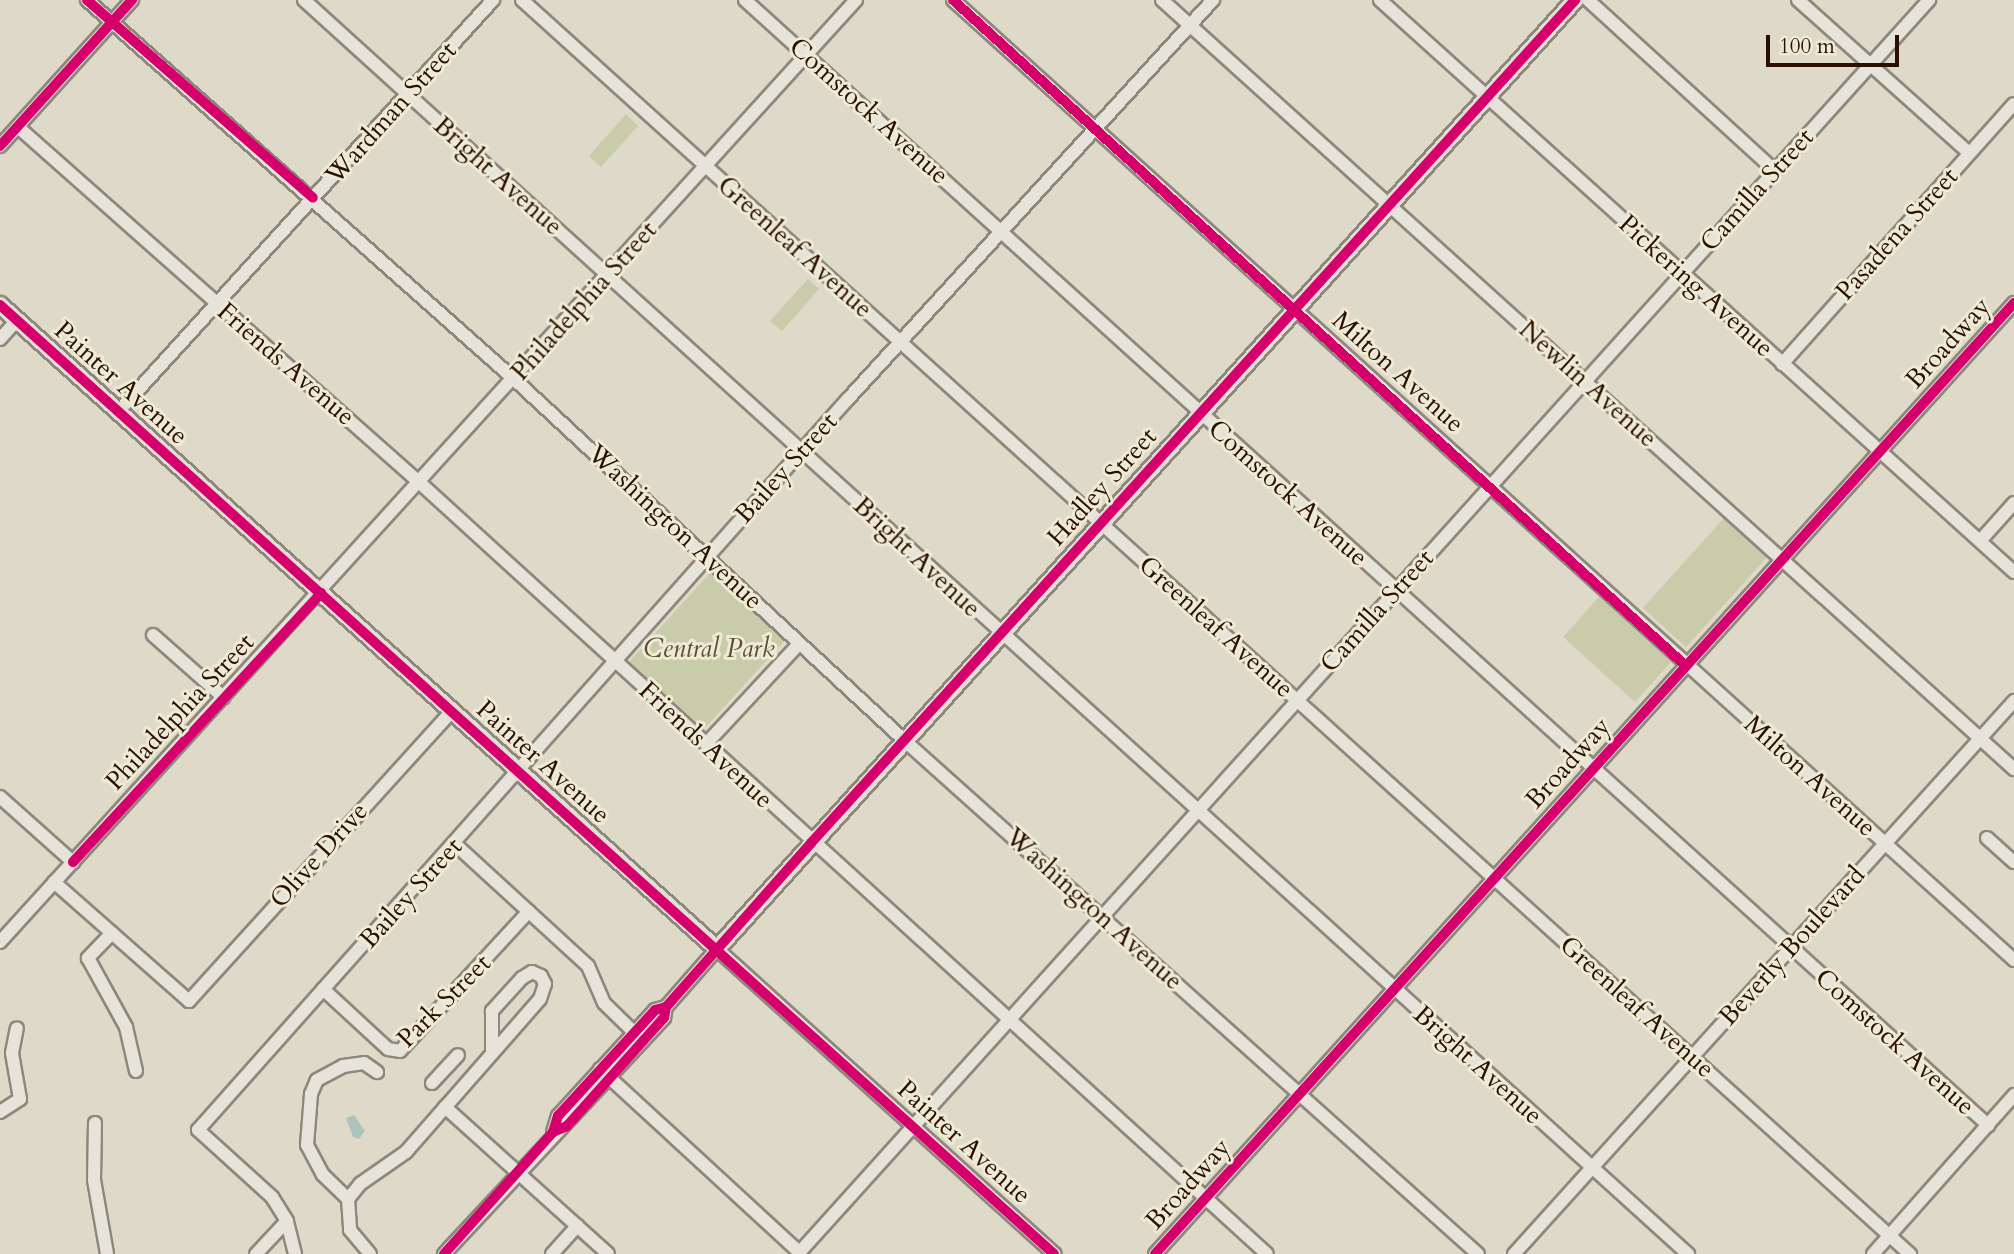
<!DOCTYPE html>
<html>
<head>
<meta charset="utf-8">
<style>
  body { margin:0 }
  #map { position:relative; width:2014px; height:1254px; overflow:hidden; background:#ded9c8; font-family:Cardo,serif }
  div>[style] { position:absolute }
  .green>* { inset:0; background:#c8ccaa }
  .water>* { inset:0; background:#adc4be }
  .roads { filter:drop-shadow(2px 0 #8e877c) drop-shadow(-2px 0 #8e877c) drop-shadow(0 2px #8e877c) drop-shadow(0 -2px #8e877c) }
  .minor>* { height:12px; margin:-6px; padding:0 6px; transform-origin:6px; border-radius:6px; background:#e6e3da }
  .major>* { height:16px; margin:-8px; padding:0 8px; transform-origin:8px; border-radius:8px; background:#e1ded4 }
  .cycleway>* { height:10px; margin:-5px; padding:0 5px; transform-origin:5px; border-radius:5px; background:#d6006c }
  span { translate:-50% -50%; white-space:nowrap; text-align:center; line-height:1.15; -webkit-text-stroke:6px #efead5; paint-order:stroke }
  .street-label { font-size:26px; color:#2a1000 }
  .park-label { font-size:26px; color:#5b4e33; font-style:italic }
  .scale { position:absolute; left:1766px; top:35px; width:133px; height:32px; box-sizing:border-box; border:4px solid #2a1000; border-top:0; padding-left:9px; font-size:21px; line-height:24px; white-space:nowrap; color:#2a1000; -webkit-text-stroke:5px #efead5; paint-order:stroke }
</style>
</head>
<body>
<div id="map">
  <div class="green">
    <i style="clip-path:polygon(626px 114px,638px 126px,601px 167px,589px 156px)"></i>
    <i style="clip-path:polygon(808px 279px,819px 289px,782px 331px,770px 321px)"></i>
    <i style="clip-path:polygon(1724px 518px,1767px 557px,1686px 647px,1643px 608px)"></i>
    <i style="clip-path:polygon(710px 573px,785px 640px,704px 729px,629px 662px)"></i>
    <i style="clip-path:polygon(1599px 597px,1671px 662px,1635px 702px,1563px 637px)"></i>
  </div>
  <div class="water">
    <i style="clip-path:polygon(354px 1115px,365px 1131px,359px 1139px,353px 1137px,346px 1118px)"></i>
  </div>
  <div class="roads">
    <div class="minor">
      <i style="left:87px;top:0;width:571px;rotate:41.59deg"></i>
      <i style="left:514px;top:379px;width:533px;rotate:42.79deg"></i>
      <i style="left:905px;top:741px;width:769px;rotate:41.84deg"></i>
      <i style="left:304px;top:0;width:1868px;rotate:42.18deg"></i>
      <i style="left:522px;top:0;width:1871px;rotate:42.1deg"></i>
      <i style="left:745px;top:0;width:1677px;rotate:42.15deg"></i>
      <i style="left:953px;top:0;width:1431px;rotate:42.14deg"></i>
      <i style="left:1162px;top:0;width:1148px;rotate:42.07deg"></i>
      <i style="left:1380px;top:0;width:854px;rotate:42.06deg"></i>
      <i style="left:1588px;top:0;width:253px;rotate:42.4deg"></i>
      <i style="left:1798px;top:0;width:229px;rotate:41.8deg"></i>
      <i style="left:18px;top:127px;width:537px;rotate:41.53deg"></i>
      <i style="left:420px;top:483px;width:1145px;rotate:42.31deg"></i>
      <i style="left:0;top:146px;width:197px;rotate:-47.9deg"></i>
      <i style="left:0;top:339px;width:25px;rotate:-48deg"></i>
      <i style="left:1782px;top:364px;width:348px;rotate:-48.3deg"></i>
      <i style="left:119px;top:411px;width:556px;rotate:-47.7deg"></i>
      <i style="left:1980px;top:541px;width:51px;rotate:-48.2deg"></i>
      <i style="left:153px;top:635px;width:94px;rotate:41.5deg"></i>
      <i style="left:706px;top:744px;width:137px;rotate:-47.1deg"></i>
      <i style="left:0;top:797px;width:98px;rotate:41.7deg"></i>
      <i style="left:1987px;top:838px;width:36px;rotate:42deg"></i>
      <i style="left:456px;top:845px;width:179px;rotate:42.5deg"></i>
      <i style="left:588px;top:966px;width:40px;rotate:66.6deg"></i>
      <i style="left:604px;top:1003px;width:54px;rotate:44.3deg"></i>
      <i style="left:54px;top:882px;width:180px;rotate:41.4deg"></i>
      <i style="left:189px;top:1001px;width:391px;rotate:-47.8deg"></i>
      <i style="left:112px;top:933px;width:35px;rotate:134deg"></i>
      <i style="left:88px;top:958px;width:79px;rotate:61.2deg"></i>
      <i style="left:126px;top:1027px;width:45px;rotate:77.2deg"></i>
      <i style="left:0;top:942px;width:1273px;rotate:-47.74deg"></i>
      <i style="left:323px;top:989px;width:88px;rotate:42.7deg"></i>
      <i style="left:388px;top:1049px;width:12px;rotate:9deg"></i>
      <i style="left:400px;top:1051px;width:190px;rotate:-47.3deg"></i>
      <i style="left:600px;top:1069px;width:270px;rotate:42.6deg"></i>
      <i style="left:432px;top:1083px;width:38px;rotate:-47deg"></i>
      <i style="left:445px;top:1107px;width:219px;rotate:42deg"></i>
      <i style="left:0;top:1112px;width:24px;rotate:-33deg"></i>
      <i style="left:20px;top:1099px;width:47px;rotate:-99.9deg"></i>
      <i style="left:12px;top:1053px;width:25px;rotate:-79deg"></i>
      <i style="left:95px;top:1123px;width:57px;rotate:91deg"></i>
      <i style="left:94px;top:1180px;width:75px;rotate:80deg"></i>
      <i style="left:553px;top:1132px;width:17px;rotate:-73deg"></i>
      <i style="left:558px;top:1116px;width:144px;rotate:-47.5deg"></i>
      <i style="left:655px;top:1010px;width:11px;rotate:-15deg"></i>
      <i style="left:348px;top:1199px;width:19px;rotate:-51deg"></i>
      <i style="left:360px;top:1184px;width:56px;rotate:-34.8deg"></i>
      <i style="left:406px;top:1152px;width:203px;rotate:-48.8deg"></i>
      <i style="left:540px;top:999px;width:16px;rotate:-72deg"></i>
      <i style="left:545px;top:984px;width:9px;rotate:-117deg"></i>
      <i style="left:541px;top:976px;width:10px;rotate:-156deg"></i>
      <i style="left:532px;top:972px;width:12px;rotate:149deg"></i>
      <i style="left:522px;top:978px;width:45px;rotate:132.3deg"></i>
      <i style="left:492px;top:1011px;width:39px;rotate:90deg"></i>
      <i style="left:348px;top:1199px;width:35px;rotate:-136deg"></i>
      <i style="left:323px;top:1175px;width:34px;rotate:-118deg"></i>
      <i style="left:307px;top:1145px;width:51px;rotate:-85.5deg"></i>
      <i style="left:311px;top:1094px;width:15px;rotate:-67deg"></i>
      <i style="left:317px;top:1080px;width:30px;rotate:-28deg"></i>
      <i style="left:343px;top:1066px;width:21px;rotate:-8deg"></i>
      <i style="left:364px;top:1063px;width:16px;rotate:35deg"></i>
      <i style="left:348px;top:1199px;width:31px;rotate:86deg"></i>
      <i style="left:350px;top:1230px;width:31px;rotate:50deg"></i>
      <i style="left:256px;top:1254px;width:45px;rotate:-46.8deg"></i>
      <i style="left:295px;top:1254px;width:34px;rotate:-104deg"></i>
      <i style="left:287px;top:1221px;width:28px;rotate:-122deg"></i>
      <i style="left:272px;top:1197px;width:100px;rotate:-137.8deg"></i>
      <i style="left:198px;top:1130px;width:978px;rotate:-48.36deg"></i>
      <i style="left:848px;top:399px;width:541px;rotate:-47.55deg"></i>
      <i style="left:444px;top:1254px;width:323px;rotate:-47deg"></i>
      <i style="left:664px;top:1018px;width:11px;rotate:-80deg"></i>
      <i style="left:666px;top:1007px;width:77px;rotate:-48.7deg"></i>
      <i style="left:717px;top:949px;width:455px;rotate:42.1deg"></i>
      <i style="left:552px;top:1254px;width:38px;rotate:-48deg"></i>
      <i style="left:798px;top:1254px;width:1689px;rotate:-47.95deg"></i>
      <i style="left:1155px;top:1254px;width:1282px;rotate:-47.91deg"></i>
      <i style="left:1514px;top:1254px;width:746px;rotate:-47.88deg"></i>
      <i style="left:1873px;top:1254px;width:213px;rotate:-48.4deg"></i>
    </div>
    <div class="major">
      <i style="left:0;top:305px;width:964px;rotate:41.93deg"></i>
      <i style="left:717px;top:949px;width:1279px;rotate:-47.88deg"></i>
    </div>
  </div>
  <div class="cycleway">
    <i style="left:87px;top:0;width:300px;rotate:41.2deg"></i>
    <i style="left:953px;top:0;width:990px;rotate:42.26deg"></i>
    <i style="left:0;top:146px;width:197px;rotate:-47.9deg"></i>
    <i style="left:0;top:305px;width:1418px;rotate:42deg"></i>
    <i style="left:73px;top:862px;width:366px;rotate:-47.3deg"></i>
    <i style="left:553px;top:1132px;width:17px;rotate:-73deg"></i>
    <i style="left:558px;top:1116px;width:144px;rotate:-47.5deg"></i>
    <i style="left:655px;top:1010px;width:11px;rotate:-15deg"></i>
    <i style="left:444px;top:1254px;width:164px;rotate:-48.2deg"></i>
    <i style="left:553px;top:1132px;width:15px;rotate:-23deg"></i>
    <i style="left:567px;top:1126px;width:114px;rotate:-48.2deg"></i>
    <i style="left:643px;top:1041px;width:31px;rotate:-48deg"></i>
    <i style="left:664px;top:1018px;width:11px;rotate:-80deg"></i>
    <i style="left:666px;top:1007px;width:219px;rotate:-48.5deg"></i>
    <i style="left:811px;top:843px;width:1138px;rotate:-47.81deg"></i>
    <i style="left:1155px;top:1254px;width:1282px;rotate:-47.91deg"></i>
  </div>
  <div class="street-label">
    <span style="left:869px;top:111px;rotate:42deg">Comstock Avenue</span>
    <span style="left:391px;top:113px;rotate:-48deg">Wardman Street</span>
    <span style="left:498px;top:176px;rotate:42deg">Bright Avenue</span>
    <span style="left:1757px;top:190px;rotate:-48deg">Camilla Street</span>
    <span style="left:1897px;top:234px;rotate:-48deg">Pasadena Street</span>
    <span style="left:795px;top:247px;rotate:42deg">Greenleaf Avenue</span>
    <span style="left:1696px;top:286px;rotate:42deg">Pickering Avenue</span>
    <span style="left:584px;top:301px;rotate:-48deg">Philadelphia Street</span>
    <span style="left:1948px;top:343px;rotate:-48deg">Broadway</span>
    <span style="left:286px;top:364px;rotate:41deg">Friends Avenue</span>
    <span style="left:1398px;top:372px;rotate:42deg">Milton Avenue</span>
    <span style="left:121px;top:383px;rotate:42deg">Painter Avenue</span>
    <span style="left:1588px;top:384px;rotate:42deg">Newlin Avenue</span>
    <span style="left:786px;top:468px;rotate:-48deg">Bailey Street</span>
    <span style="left:1102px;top:487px;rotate:-48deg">Hadley Street</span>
    <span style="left:1288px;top:493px;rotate:42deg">Comstock Avenue</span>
    <span style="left:675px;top:527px;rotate:43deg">Washington Avenue</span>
    <span style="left:917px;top:557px;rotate:43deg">Bright Avenue</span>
    <span style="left:1377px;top:611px;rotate:-48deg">Camilla Street</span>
    <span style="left:1216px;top:627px;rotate:42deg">Greenleaf Avenue</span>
    <span style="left:180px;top:712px;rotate:-47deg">Philadelphia Street</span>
    <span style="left:706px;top:745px;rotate:43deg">Friends Avenue</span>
    <span style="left:543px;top:762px;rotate:42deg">Painter Avenue</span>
    <span style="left:1568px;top:763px;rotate:-48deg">Broadway</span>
    <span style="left:1810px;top:776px;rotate:42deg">Milton Avenue</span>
    <span style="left:319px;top:855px;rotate:-48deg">Olive Drive</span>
    <span style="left:411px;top:893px;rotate:-48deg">Bailey Street</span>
    <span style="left:1094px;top:909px;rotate:42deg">Washington Avenue</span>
    <span style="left:1792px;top:946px;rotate:-48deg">Beverly Boulevard</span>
    <span style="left:444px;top:1001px;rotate:-45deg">Park Street</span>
    <span style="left:1637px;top:1007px;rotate:42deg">Greenleaf Avenue</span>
    <span style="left:1895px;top:1042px;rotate:42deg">Comstock Avenue</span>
    <span style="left:1478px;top:1065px;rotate:42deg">Bright Avenue</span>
    <span style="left:964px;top:1142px;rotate:42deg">Painter Avenue</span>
    <span style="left:1188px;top:1184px;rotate:-48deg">Broadway</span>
  </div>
  <div class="park-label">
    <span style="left:709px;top:649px">Central Park</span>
  </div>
  <div class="scale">100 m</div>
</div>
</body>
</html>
